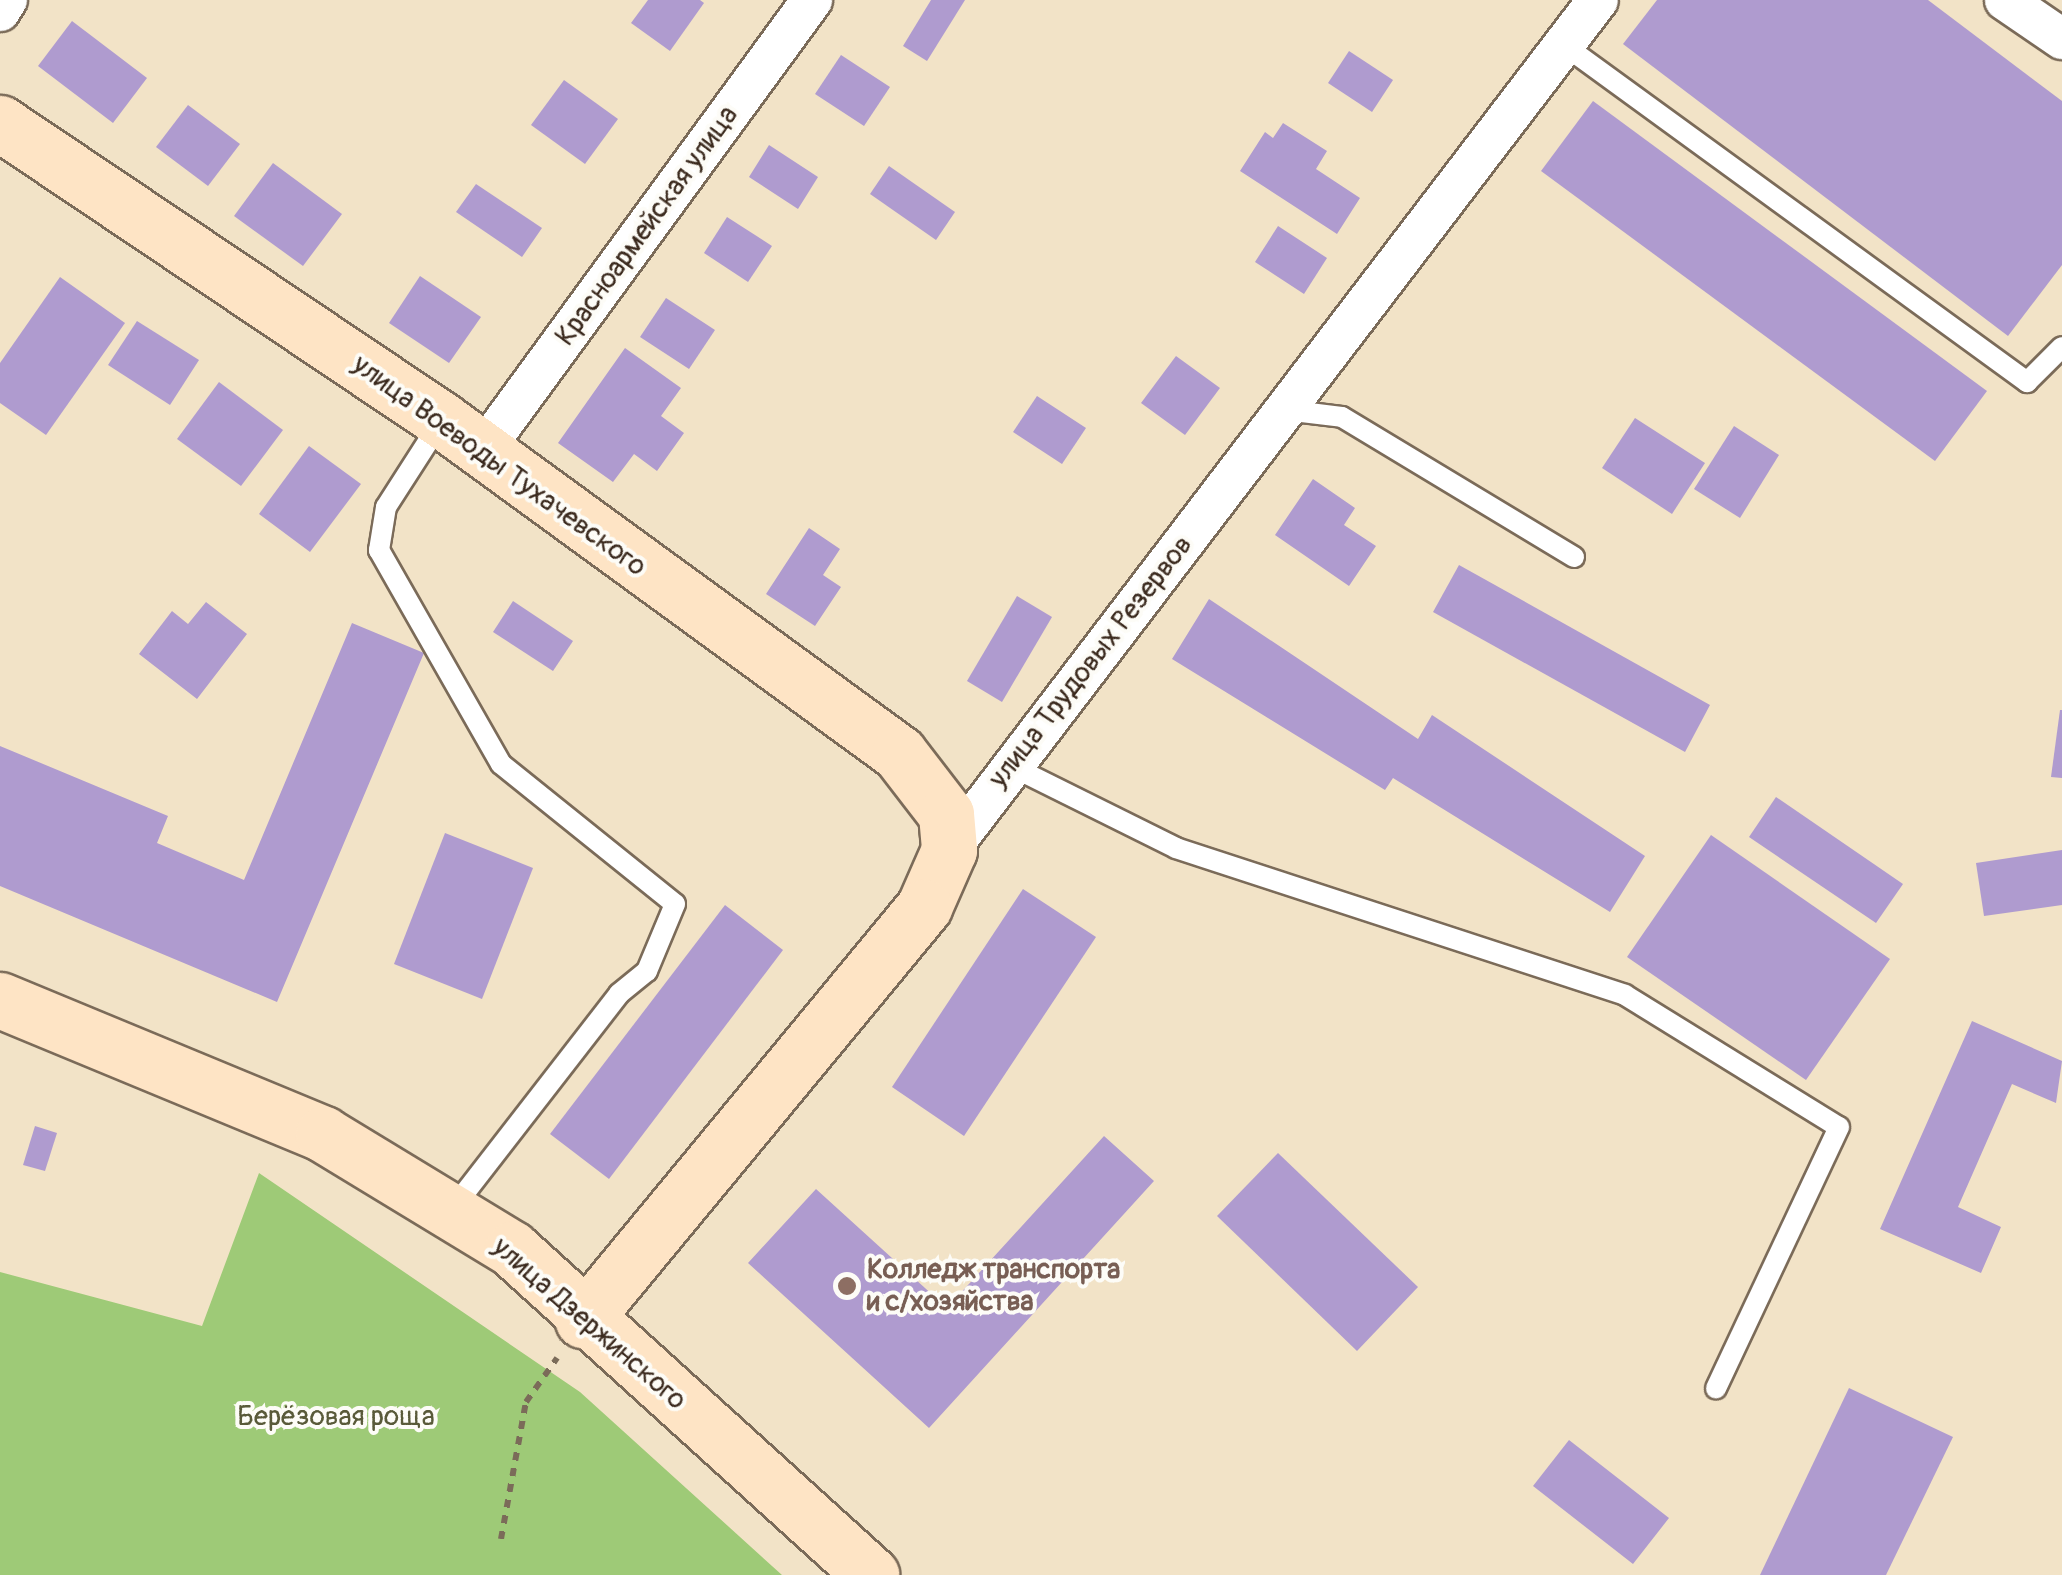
<!DOCTYPE html>
<html>
<head>
<meta charset="utf-8">
<style>
  body { margin:0 }
  #map { position:relative; width:2062px; height:1575px; overflow:hidden; background:#f2e3c7; font-family:Pangolin,sans-serif }
  div>[style] { position:absolute }
  .green>* { inset:0; background:#9eca77 }
  .building>* { inset:0; background:#af9bcf }
  .path>* { height:6px; margin-top:-3px; transform-origin:0; background:repeating-linear-gradient(90deg,#7b6b59 0 8px,transparent 0 16px) }
  .roads { filter:drop-shadow(2px 0 #7b6b59) drop-shadow(-2px 0 #7b6b59) drop-shadow(0 2px #7b6b59) drop-shadow(0 -2px #7b6b59) }
  .lane>* { height:20px; margin:-10px; padding:0 10px; transform-origin:10px; border-radius:10px; background:#fff }
  .street>* { height:40px; margin:-20px; padding:0 20px; transform-origin:20px; border-radius:20px; background:#fff }
  .secondary>* { height:55px; margin:-27.5px; padding:0 27.5px; transform-origin:27.5px; border-radius:27.5px; background:#fee4c5 }
  .dots>* { width:28px; height:28px; translate:-50% -50%; box-sizing:border-box; border:5px solid #fdfcf7; border-radius:50% }
  span { translate:-50% -50%; white-space:nowrap; text-align:center; line-height:1.15; -webkit-text-stroke:8px #fdfcf7; paint-order:stroke }
  .street-label { font-size:28px; color:#3b2a1e }
  .education-label { font-size:28px; color:#785e54; font-weight:700 }
  .left { translate:0 -50%; text-align:left }
  .park-label { font-size:28px; color:#595a39 }
</style>
</head>
<body>
<div id="map">
  <div class="green">
    <i style="clip-path:polygon(259px 1173px,580px 1392px,782px 1575px,0 1575px,0 1272px,202px 1326px)"></i>
  </div>
  <div class="building">
    <i style="clip-path:polygon(648px 0,700px 0,704px 3px,670px 51px,631px 23px)"></i>
    <i style="clip-path:polygon(931px 0,965px 0,927px 61px,903px 46px)"></i>
    <i style="clip-path:polygon(1657px 0,1928px 0,2062px 101px,2062px 265px,2008px 336px,1623px 44px)"></i>
    <i style="clip-path:polygon(72px 21px,147px 78px,113px 123px,38px 66px)"></i>
    <i style="clip-path:polygon(1349px 51px,1393px 80px,1372px 112px,1328px 83px)"></i>
    <i style="clip-path:polygon(841px 55px,890px 87px,864px 126px,815px 94px)"></i>
    <i style="clip-path:polygon(564px 80px,618px 119px,585px 164px,531px 125px)"></i>
    <i style="clip-path:polygon(1593px 101px,1987px 391px,1935px 461px,1541px 171px)"></i>
    <i style="clip-path:polygon(188px 105px,240px 144px,208px 186px,156px 147px)"></i>
    <i style="clip-path:polygon(1283px 123px,1327px 151px,1316px 169px,1360px 198px,1337px 234px,1240px 171px,1265px 132px,1273px 138px)"></i>
    <i style="clip-path:polygon(769px 145px,818px 177px,798px 209px,749px 177px)"></i>
    <i style="clip-path:polygon(273px 163px,342px 214px,303px 266px,234px 216px)"></i>
    <i style="clip-path:polygon(889px 166px,955px 212px,936px 240px,870px 194px)"></i>
    <i style="clip-path:polygon(476px 184px,542px 228px,522px 257px,456px 212px)"></i>
    <i style="clip-path:polygon(727px 217px,772px 246px,748px 282px,704px 253px)"></i>
    <i style="clip-path:polygon(1278px 226px,1327px 258px,1304px 294px,1255px 262px)"></i>
    <i style="clip-path:polygon(420px 276px,481px 317px,449px 363px,389px 323px)"></i>
    <i style="clip-path:polygon(60px 277px,125px 323px,46px 435px,0 403px,0 363px)"></i>
    <i style="clip-path:polygon(666px 298px,715px 330px,689px 369px,640px 337px)"></i>
    <i style="clip-path:polygon(137px 321px,199px 360px,170px 405px,108px 365px)"></i>
    <i style="clip-path:polygon(625px 348px,681px 388px,661px 416px,684px 433px,657px 471px,634px 454px,613px 482px,558px 443px)"></i>
    <i style="clip-path:polygon(1176px 356px,1220px 388px,1185px 435px,1141px 403px)"></i>
    <i style="clip-path:polygon(219px 382px,283px 430px,241px 486px,177px 439px)"></i>
    <i style="clip-path:polygon(1037px 396px,1086px 428px,1062px 464px,1013px 432px)"></i>
    <i style="clip-path:polygon(1635px 418px,1705px 463px,1672px 514px,1602px 468px)"></i>
    <i style="clip-path:polygon(1734px 426px,1779px 455px,1740px 518px,1694px 489px)"></i>
    <i style="clip-path:polygon(309px 446px,361px 484px,310px 552px,259px 514px)"></i>
    <i style="clip-path:polygon(1313px 479px,1355px 508px,1344px 525px,1376px 546px,1349px 586px,1275px 535px)"></i>
    <i style="clip-path:polygon(809px 528px,840px 549px,823px 575px,841px 587px,815px 626px,766px 594px)"></i>
    <i style="clip-path:polygon(1459px 565px,1710px 705px,1685px 752px,1433px 612px)"></i>
    <i style="clip-path:polygon(1017px 596px,1052px 617px,1002px 702px,967px 681px)"></i>
    <i style="clip-path:polygon(1209px 599px,1418px 739px,1432px 715px,1645px 856px,1610px 912px,1393px 778px,1385px 790px,1172px 659px)"></i>
    <i style="clip-path:polygon(513px 601px,573px 641px,553px 671px,493px 632px)"></i>
    <i style="clip-path:polygon(206px 602px,247px 634px,197px 699px,139px 654px,172px 611px,188px 624px)"></i>
    <i style="clip-path:polygon(352px 623px,424px 653px,277px 1002px,0 886px,0 746px,168px 816px,157px 843px,244px 880px)"></i>
    <i style="clip-path:polygon(2060px 710px,2062px 710px,2062px 778px,2051px 777px)"></i>
    <i style="clip-path:polygon(1776px 797px,1903px 884px,1876px 923px,1749px 837px)"></i>
    <i style="clip-path:polygon(445px 833px,533px 868px,482px 999px,394px 964px)"></i>
    <i style="clip-path:polygon(1711px 835px,1890px 959px,1806px 1080px,1627px 957px)"></i>
    <i style="clip-path:polygon(2062px 850px,2062px 905px,1984px 916px,1976px 863px)"></i>
    <i style="clip-path:polygon(1023px 889px,1096px 937px,964px 1136px,892px 1087px)"></i>
    <i style="clip-path:polygon(725px 905px,783px 950px,609px 1179px,550px 1134px)"></i>
    <i style="clip-path:polygon(1972px 1021px,2062px 1061px,2056px 1103px,2012px 1084px,1958px 1207px,2001px 1227px,1981px 1273px,1880px 1229px)"></i>
    <i style="clip-path:polygon(35px 1126px,57px 1133px,45px 1171px,23px 1165px)"></i>
    <i style="clip-path:polygon(1104px 1136px,1154px 1181px,929px 1428px,748px 1263px,816px 1189px,947px 1308px)"></i>
    <i style="clip-path:polygon(1278px 1153px,1418px 1287px,1357px 1351px,1217px 1216px)"></i>
    <i style="clip-path:polygon(1849px 1388px,1953px 1437px,1886px 1575px,1760px 1575px)"></i>
    <i style="clip-path:polygon(1569px 1440px,1669px 1518px,1633px 1564px,1533px 1486px)"></i>
  </div>
  <div class="path">
    <i style="left:501px;top:1539px;width:139px;rotate:-79.7deg"></i>
    <i style="left:526px;top:1402px;width:54px;rotate:-54.8deg"></i>
  </div>
  <div class="roads">
    <div class="lane">
      <i style="left:1564px;top:45px;width:573px;rotate:36.05deg"></i>
      <i style="left:2027px;top:382px;width:49px;rotate:-45deg"></i>
      <i style="left:1285px;top:410px;width:57px;rotate:7deg"></i>
      <i style="left:1342px;top:417px;width:271px;rotate:31.1deg"></i>
      <i style="left:440px;top:423px;width:100px;rotate:122.7deg"></i>
      <i style="left:386px;top:507px;width:44px;rotate:99.2deg"></i>
      <i style="left:379px;top:550px;width:246px;rotate:60.3deg"></i>
      <i style="left:501px;top:764px;width:223px;rotate:38.8deg"></i>
      <i style="left:675px;top:904px;width:73px;rotate:112.7deg"></i>
      <i style="left:647px;top:971px;width:36px;rotate:141deg"></i>
      <i style="left:619px;top:994px;width:272px;rotate:127.8deg"></i>
      <i style="left:1011px;top:766px;width:184px;rotate:26.4deg"></i>
      <i style="left:1176px;top:848px;width:472px;rotate:18.1deg"></i>
      <i style="left:1625px;top:995px;width:251px;rotate:31.7deg"></i>
      <i style="left:1839px;top:1127px;width:289px;rotate:115.2deg"></i>
    </div>
    <div class="street">
      <i style="left:2005px;top:0;width:69px;rotate:34.4deg"></i>
      <i style="left:0;top:11px;width:13px;rotate:-58deg"></i>
      <i style="left:481px;top:453px;width:561px;rotate:-53.84deg"></i>
      <i style="left:949px;top:850px;width:1069px;rotate:-52.64deg"></i>
    </div>
    <div class="secondary">
      <i style="left:0;top:123px;width:533px;rotate:33.9deg"></i>
      <i style="left:442px;top:420px;width:565px;rotate:36.08deg"></i>
      <i style="left:899px;top:753px;width:77px;rotate:52.4deg"></i>
      <i style="left:946px;top:814px;width:36px;rotate:85deg"></i>
      <i style="left:949px;top:850px;width:62px;rotate:113.7deg"></i>
      <i style="left:924px;top:907px;width:536px;rotate:129.55deg"></i>
      <i style="left:0;top:1000px;width:350px;rotate:22.5deg"></i>
      <i style="left:323px;top:1134px;width:221px;rotate:31.3deg"></i>
      <i style="left:512px;top:1249px;width:485px;rotate:42.2deg"></i>
    </div>
  </div>
  <div class="dots">
    <i style="left:847px;top:1286px;background:#8d6e63"></i>
  </div>
  <div class="street-label">
    <span style="left:647px;top:226px;rotate:-54deg">Красноармейская улица</span>
    <span style="left:499px;top:466px;rotate:36deg">улица Воеводы Тухачевского</span>
    <span style="left:1091px;top:662px;rotate:-52deg">улица Трудовых Резервов</span>
    <span style="left:589px;top:1324px;rotate:41deg">улица Дзержинского</span>
  </div>
  <div class="education-label">
    <span class="left" style="left:867px;top:1286px">Колледж транспорта<br>и с/хозяйства</span>
  </div>
  <div class="park-label">
    <span style="left:336px;top:1417px">Берёзовая роща</span>
  </div>
</div>
</body>
</html>
